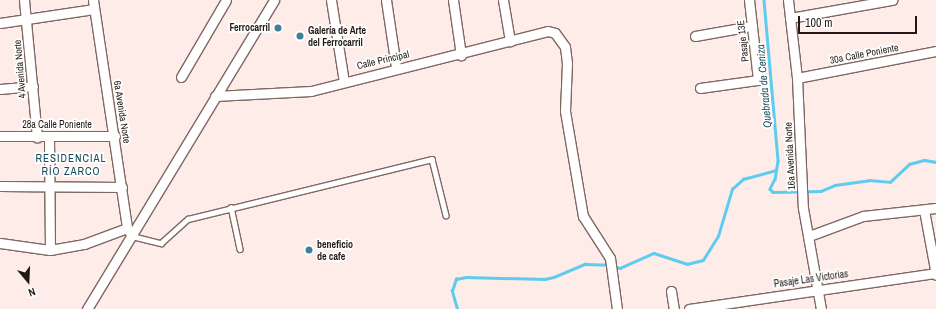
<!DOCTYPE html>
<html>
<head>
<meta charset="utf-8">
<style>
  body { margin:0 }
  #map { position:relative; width:936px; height:309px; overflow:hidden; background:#fdece8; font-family:"Archivo Narrow",sans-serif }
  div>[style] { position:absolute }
  .stream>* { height:2.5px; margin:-1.25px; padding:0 1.25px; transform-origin:1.25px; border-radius:1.25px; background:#5dccee }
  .roads { filter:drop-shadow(1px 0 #806762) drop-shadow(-1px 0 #806762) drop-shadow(0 1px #806762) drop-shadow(0 -1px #806762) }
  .service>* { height:4.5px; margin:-2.25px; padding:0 2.25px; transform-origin:2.25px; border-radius:2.25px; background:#fff }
  .minor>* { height:9px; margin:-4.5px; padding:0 4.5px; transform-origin:4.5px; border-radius:4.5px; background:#fff }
  .dots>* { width:11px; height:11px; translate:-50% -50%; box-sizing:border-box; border:2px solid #fff; border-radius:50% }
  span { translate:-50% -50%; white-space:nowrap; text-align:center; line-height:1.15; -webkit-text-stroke:3.5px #fff; paint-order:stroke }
  .poi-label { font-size:10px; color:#221916; font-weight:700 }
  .right { translate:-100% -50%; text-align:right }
  .left { translate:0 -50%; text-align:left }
  .street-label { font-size:10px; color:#221916 }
  .water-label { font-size:11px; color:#225160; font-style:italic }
  .neighbourhood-label { font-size:11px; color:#154a59; letter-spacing:1px }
  .north { position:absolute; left:8px; top:261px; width:40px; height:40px; -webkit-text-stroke:3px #fff; paint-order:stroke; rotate:161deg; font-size:11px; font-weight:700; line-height:16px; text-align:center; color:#221916 }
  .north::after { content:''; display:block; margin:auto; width:14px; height:18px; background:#221916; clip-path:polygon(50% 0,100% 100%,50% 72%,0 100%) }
  .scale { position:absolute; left:798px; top:16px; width:119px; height:18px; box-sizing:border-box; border:2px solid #221916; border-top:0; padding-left:5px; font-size:12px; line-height:14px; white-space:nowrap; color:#221916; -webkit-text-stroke:3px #fff; paint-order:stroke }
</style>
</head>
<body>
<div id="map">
  <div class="stream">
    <i style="left:764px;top:0;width:162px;rotate:85deg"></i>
    <i style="left:778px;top:161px;width:18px;rotate:99deg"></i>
    <i style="left:775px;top:179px;width:11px;rotate:117deg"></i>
    <i style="left:770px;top:189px;width:4px;rotate:45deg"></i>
    <i style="left:773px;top:192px;width:48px;rotate:-1.2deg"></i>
    <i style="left:821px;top:191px;width:15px;rotate:-23deg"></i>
    <i style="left:835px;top:185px;width:34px;rotate:-8deg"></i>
    <i style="left:869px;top:180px;width:21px;rotate:5deg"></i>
    <i style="left:890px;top:182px;width:26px;rotate:-43deg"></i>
    <i style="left:909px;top:164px;width:16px;rotate:-15deg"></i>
    <i style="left:924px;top:160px;width:12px;rotate:9deg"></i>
    <i style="left:613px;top:266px;width:7px;rotate:16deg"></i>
    <i style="left:620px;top:268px;width:37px;rotate:-24deg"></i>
    <i style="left:654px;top:253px;width:35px;rotate:18deg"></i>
    <i style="left:687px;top:264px;width:16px;rotate:-14deg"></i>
    <i style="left:703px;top:260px;width:28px;rotate:-58deg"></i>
    <i style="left:718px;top:236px;width:49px;rotate:-73.4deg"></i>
    <i style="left:732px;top:189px;width:15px;rotate:-42deg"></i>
    <i style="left:743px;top:179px;width:34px;rotate:-15deg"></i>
    <i style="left:457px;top:309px;width:19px;rotate:-106deg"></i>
    <i style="left:452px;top:291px;width:13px;rotate:-72deg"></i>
    <i style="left:456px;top:279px;width:10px;rotate:-11deg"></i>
    <i style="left:466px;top:277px;width:79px;rotate:1.5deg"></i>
    <i style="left:545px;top:279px;width:9px;rotate:-13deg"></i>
    <i style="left:554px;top:277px;width:34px;rotate:-23deg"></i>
    <i style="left:585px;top:264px;width:23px;rotate:2deg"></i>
  </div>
  <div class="roads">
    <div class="service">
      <i style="left:231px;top:207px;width:43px;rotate:77.9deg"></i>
      <i style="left:132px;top:236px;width:30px;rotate:14deg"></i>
      <i style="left:161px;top:243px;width:36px;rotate:-42deg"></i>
      <i style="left:188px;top:219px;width:251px;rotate:-13.8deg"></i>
      <i style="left:432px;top:159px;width:58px;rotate:76deg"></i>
    </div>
    <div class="minor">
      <i style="left:24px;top:0;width:138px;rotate:84.6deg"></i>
      <i style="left:93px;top:0;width:231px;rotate:81.5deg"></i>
      <i style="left:127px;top:228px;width:9px;rotate:58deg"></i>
      <i style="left:331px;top:0;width:83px;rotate:81deg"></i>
      <i style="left:386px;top:0;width:68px;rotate:81.5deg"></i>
      <i style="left:453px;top:0;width:56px;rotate:81.7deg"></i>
      <i style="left:503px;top:0;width:42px;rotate:80.3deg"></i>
      <i style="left:788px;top:0;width:79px;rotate:83.4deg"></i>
      <i style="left:797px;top:78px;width:130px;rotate:87.4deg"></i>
      <i style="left:803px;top:208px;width:103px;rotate:79.9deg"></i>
      <i style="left:790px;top:18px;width:104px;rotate:-10deg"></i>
      <i style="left:0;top:23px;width:95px;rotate:-8.5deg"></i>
      <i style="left:695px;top:36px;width:58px;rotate:-10deg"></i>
      <i style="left:181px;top:77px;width:89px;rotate:-59.7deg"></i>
      <i style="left:797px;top:78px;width:142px;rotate:-11deg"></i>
      <i style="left:700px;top:88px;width:59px;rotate:-7.9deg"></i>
      <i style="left:758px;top:80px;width:81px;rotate:-96.4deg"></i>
      <i style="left:0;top:89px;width:33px;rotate:-5deg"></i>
      <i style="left:215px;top:96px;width:96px;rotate:-3deg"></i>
      <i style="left:311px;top:91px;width:244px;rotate:-14.2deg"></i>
      <i style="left:548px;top:31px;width:7px;rotate:16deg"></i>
      <i style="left:555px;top:33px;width:17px;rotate:54deg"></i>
      <i style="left:565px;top:47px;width:16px;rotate:83deg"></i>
      <i style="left:567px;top:63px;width:48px;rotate:92.4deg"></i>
      <i style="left:565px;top:111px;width:107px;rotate:80.3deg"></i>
      <i style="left:583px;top:216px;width:50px;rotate:57.3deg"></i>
      <i style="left:610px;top:258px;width:51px;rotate:82.2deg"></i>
      <i style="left:0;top:136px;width:115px"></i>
      <i style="left:49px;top:137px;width:113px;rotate:89.5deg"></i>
      <i style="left:0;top:186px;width:122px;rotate:0.5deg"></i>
      <i style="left:924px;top:210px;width:66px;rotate:79.5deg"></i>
      <i style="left:809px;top:236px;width:58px;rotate:-20.3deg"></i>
      <i style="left:863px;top:216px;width:73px;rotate:-6.3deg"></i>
      <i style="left:0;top:243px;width:50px;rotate:8deg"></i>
      <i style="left:50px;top:250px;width:35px;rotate:-10deg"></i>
      <i style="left:84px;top:244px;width:46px;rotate:-20.4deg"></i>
      <i style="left:671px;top:291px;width:18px;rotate:81deg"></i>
      <i style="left:87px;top:309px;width:361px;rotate:-58.8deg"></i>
      <i style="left:689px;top:309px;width:250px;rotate:-8.3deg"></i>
    </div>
  </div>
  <div class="dots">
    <i style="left:278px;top:28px;background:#407f94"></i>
    <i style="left:300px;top:36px;background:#407f94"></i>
    <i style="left:309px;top:250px;background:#407f94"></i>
  </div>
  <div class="poi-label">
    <span class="right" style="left:270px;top:28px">Ferrocarril</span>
    <span class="left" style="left:308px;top:36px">Galería de Arte<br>del Ferrocarril</span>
    <span class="left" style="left:317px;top:250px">beneficio<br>de cafe</span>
  </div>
  <div class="street-label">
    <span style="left:743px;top:41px;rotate:-96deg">Pasaje 13E</span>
    <span style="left:864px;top:54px;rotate:-11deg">30a Calle Poniente</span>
    <span style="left:383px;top:60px;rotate:-13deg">Calle Principal</span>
    <span style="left:20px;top:69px;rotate:-95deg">4 Avenida Norte</span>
    <span style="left:122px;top:112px;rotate:81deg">6a Avenida Norte</span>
    <span style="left:57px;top:125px">28a Calle Poniente</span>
    <span style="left:790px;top:156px;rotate:-93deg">16a Avenida Norte</span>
    <span style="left:811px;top:279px;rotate:-8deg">Pasaje Las Victorias</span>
  </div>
  <div class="water-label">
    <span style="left:764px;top:86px;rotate:-95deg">Quebrada de Ceniza</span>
  </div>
  <div class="neighbourhood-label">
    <span style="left:71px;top:165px">RESIDENCIAL<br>RÍO ZARCO</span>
  </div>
  <div class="north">N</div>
  <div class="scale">100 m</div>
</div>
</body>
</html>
